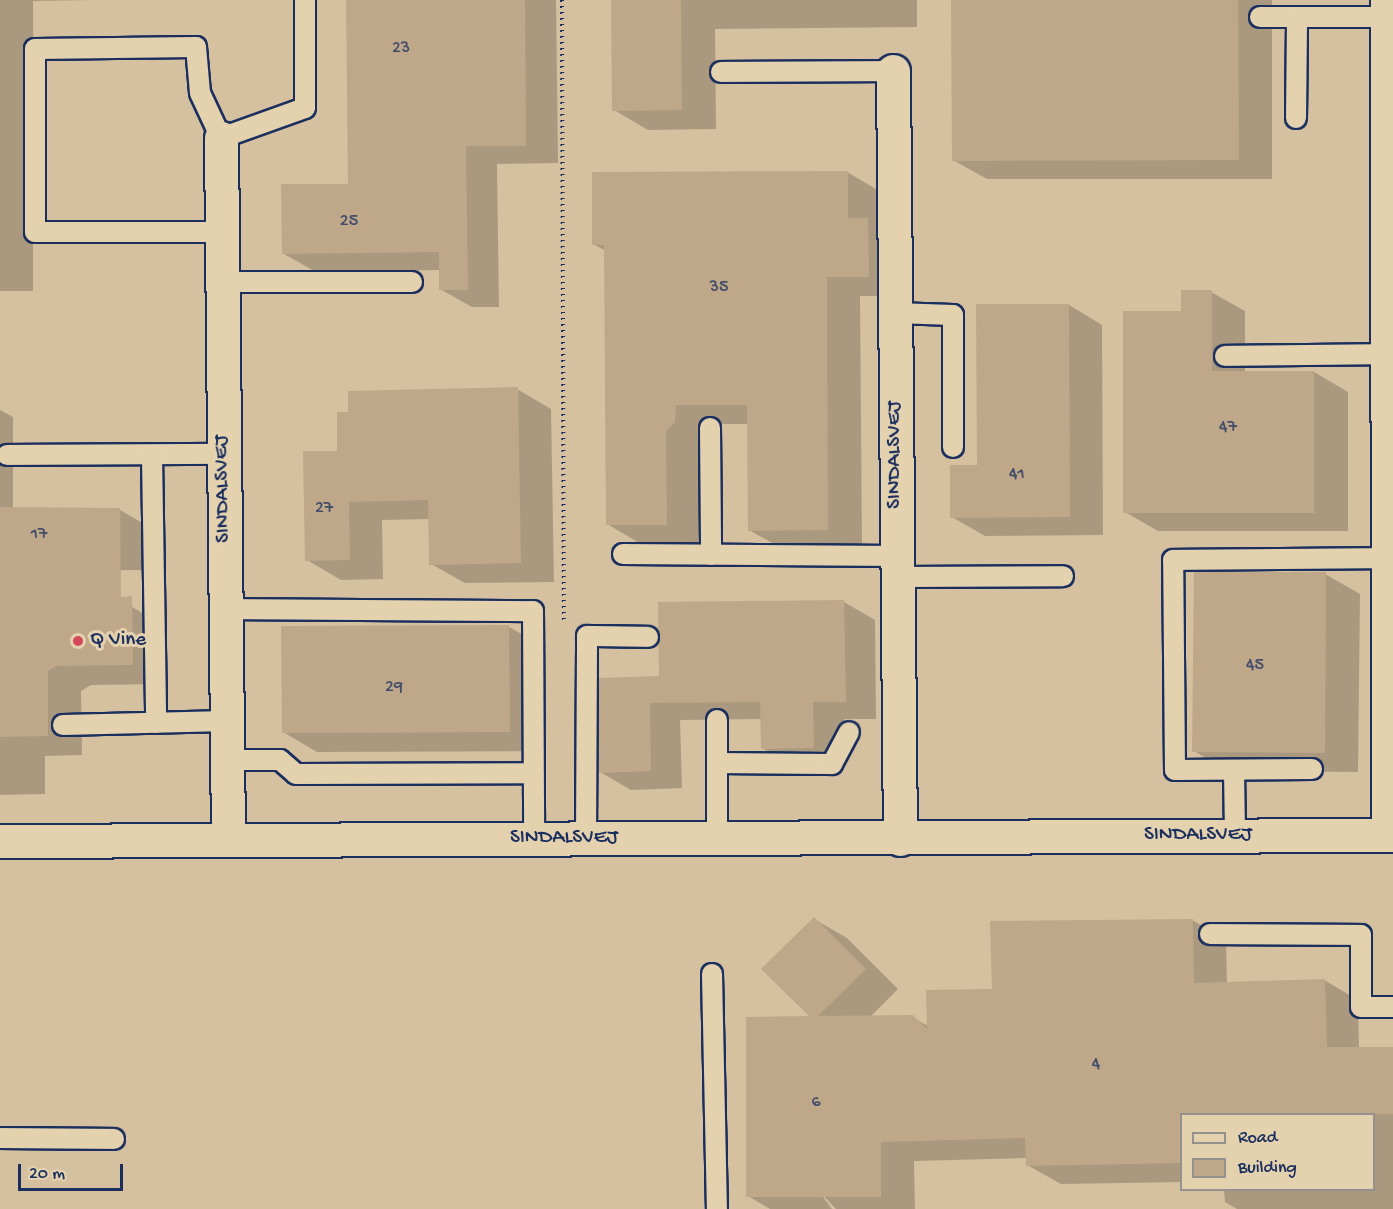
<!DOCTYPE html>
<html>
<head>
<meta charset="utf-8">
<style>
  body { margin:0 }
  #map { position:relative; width:1393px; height:1209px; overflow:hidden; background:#e4cfaa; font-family:"Gochi Hand",sans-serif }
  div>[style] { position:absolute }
  .built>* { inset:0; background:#d5c09f }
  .shadow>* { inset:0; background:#0003 }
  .building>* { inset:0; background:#bfa78a }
  .path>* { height:4px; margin-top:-2px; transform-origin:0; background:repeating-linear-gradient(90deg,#1b2f5e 0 1.5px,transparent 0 6px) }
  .roads { filter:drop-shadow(2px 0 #1b2f5e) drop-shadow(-2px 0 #1b2f5e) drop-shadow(0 2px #1b2f5e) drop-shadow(0 -2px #1b2f5e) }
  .lane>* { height:20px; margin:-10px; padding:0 10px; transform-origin:10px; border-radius:10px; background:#e4d2af }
  .street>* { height:33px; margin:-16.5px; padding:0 16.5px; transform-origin:16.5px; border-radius:16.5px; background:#e4d2af }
  .secondary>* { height:33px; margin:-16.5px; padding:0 16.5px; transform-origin:16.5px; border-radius:16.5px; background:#e4d2af }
  .dots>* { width:16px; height:16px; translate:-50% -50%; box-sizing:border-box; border:3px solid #e4d2af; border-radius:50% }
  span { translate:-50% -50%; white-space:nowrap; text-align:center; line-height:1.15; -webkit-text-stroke:6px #e4d2af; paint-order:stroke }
  .number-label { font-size:18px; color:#444d69 }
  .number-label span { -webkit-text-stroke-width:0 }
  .street-label { font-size:21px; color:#1b2f5e }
  .poi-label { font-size:21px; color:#1b2f5e }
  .left { translate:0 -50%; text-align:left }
  .legend { position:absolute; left:1180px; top:1113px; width:195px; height:78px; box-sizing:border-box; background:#e4d2af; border:2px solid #94918f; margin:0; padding:8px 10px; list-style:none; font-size:18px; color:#1b2f5e }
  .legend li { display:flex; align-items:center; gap:12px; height:30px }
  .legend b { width:30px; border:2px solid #94918f }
  .scale { position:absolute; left:18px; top:1164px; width:105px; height:27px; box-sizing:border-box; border:3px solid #1b2f5e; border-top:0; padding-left:8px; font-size:18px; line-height:21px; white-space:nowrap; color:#1b2f5e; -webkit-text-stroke:4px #e4d2af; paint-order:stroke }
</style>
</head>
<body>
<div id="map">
  <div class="built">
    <i style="clip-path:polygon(evenodd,0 0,1393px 0,1393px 1209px,0 1209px,0 0,1182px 1114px,1374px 1114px,1374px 1190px,1182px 1190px,1182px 1114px)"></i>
  </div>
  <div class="shadow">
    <i style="clip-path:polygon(0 0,92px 0,33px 1px,34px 143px,47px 150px,47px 194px,33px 194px,33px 291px,0 291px)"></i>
    <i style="clip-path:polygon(348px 0,556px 0,558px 163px,497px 164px,499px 307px,472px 307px,440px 289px,440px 270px,316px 272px,284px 254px,350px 185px)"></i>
    <i style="clip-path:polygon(612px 0,917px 0,917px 27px,715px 29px,716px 129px,648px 130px,614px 110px)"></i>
    <i style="clip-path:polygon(953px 0,1272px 0,1272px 179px,987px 179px,953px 160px)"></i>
    <i style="clip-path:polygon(847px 172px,881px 192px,903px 296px,860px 296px,862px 549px,783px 549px,749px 530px,749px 424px,709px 424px,709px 442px,700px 450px,700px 544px,641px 544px,607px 524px,606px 251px,593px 244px)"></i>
    <i style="clip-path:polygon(1211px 292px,1245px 311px,1245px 373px,1314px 372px,1348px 392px,1348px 531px,1158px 531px,1125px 512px,1182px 312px)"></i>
    <i style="clip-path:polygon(1069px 305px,1102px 325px,1103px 535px,985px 536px,952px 517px,978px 467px,977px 306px)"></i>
    <i style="clip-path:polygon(517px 389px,551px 409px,554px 582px,465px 583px,431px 564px,430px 519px,382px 520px,383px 579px,341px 580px,307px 560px,350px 413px)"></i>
    <i style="clip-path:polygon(0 410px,13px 417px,13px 509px,120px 510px,146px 525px,146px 570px,0 571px)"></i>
    <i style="clip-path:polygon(1325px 574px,1360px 594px,1358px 772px,1228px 771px,1194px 751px)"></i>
    <i style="clip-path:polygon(844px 602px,875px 620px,876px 719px,844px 719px,845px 765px,793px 766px,762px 748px,762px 719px,680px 720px,682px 788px,631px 790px,600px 772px,661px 678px,660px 604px)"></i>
    <i style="clip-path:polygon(132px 607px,166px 627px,167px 684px,91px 685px,81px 691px,82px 755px,45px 756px,45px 794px,0 795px,0 610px)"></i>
    <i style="clip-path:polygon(509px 627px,543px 646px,543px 751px,317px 752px,283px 732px)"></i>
    <i style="clip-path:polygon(814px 919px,847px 938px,898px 989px,870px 1017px,912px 1017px,928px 1026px,993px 991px,1192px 920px,1226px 940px,1227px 984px,1324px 980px,1358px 1000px,1359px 1049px,1393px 1049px,1393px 1209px,1237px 1209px,1225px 1202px,1224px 1190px,1374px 1190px,1374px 1114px,1182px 1114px,1182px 1182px,1061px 1184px,1027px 1165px,1027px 1158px,914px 1161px,915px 1209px,836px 1209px,818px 1190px,832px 1209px,770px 1209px,748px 1196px,813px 1017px)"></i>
  </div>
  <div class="building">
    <i style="clip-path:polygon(346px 0,525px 0,526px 146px,466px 146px,468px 290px,439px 290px,439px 252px,282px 254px,281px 184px,348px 184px)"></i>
    <i style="clip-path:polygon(611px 0,681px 0,682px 110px,612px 111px)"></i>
    <i style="clip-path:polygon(951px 0,1238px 0,1239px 160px,952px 161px)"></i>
    <i style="clip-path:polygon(848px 171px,848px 218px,868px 218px,869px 277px,827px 277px,828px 530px,748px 531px,747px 405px,676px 405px,675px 422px,666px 431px,667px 525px,606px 525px,604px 245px,592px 245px,592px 172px)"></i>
    <i style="clip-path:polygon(1181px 290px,1212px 290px,1212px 371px,1314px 371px,1314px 513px,1123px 513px,1123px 311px,1181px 311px)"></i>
    <i style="clip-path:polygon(976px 304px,1069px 304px,1070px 517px,950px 518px,950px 465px,977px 465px)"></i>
    <i style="clip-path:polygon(518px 387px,521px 563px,429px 565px,428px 500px,349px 502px,350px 560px,305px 561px,303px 451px,337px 451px,337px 412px,348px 412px,348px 391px)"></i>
    <i style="clip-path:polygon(0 507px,120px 508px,121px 597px,132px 596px,133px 665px,56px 666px,48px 671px,48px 736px,0 737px)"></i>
    <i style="clip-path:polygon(1194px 572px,1326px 572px,1325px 753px,1192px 752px)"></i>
    <i style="clip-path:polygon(844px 600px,846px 702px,813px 702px,814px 748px,761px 749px,760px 702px,650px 703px,651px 771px,599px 773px,599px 678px,659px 676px,658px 602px)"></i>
    <i style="clip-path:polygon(509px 625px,510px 732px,282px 733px,281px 626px)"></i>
    <i style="clip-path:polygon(814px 917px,866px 969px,818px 1016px,913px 1015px,927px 1029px,926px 990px,992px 989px,990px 921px,1193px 919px,1194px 983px,1325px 979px,1327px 1047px,1393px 1047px,1393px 1114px,1182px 1114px,1182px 1163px,1026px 1166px,1025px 1138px,881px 1142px,881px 1197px,746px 1197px,746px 1017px,809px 1016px,761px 969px)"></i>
  </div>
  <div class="path">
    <i style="left:562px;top:0;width:620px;rotate:89.82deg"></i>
  </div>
  <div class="roads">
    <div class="lane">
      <i style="left:1260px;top:17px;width:127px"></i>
      <i style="left:721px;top:72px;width:172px;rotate:-0.3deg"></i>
      <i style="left:1296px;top:118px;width:101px;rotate:-89.4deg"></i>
      <i style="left:221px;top:232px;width:186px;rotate:180deg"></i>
      <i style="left:35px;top:232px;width:183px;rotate:-90deg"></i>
      <i style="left:35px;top:49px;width:161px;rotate:-0.7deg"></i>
      <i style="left:196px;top:47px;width:46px;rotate:85deg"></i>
      <i style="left:200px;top:93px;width:50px;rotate:65deg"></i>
      <i style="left:221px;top:138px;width:89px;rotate:-19.7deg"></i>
      <i style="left:305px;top:108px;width:108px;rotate:-90deg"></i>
      <i style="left:222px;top:282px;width:190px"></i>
      <i style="left:895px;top:313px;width:58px;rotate:2deg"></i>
      <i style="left:953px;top:315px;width:132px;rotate:90deg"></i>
      <i style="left:1225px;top:356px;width:162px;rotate:-0.7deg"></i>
      <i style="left:710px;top:428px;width:127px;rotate:89.5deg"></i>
      <i style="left:7px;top:455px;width:217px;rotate:-0.3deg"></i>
      <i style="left:152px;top:455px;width:268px;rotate:89.1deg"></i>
      <i style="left:623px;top:554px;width:274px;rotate:0.4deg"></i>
      <i style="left:898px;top:577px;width:165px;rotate:-0.3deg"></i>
      <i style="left:226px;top:609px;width:307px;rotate:0.4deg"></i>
      <i style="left:533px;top:611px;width:228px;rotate:89.7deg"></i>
      <i style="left:717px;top:720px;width:119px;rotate:90deg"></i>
      <i style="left:63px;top:725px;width:164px;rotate:-1.4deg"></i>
      <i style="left:227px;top:760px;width:53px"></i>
      <i style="left:280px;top:760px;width:21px;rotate:41deg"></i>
      <i style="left:296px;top:774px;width:237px;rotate:-0.2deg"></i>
      <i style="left:717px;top:763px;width:115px;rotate:0.5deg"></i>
      <i style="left:832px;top:764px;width:36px;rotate:-62deg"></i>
      <i style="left:1312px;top:769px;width:137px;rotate:179.6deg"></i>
      <i style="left:1175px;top:770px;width:210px;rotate:-90.5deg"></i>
      <i style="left:1173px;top:560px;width:214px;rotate:-0.5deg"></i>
      <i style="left:1234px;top:770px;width:66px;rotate:89.1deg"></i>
      <i style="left:586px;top:839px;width:203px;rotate:-89.7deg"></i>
      <i style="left:587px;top:636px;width:61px;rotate:0.9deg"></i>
      <i style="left:1210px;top:934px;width:151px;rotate:0.4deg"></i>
      <i style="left:1361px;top:935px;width:72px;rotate:90deg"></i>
      <i style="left:1361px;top:1007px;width:32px"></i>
      <i style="left:712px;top:974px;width:235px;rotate:88.8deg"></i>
      <i style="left:0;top:1138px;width:114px;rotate:0.5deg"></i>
    </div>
    <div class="street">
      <i style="left:1387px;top:0;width:835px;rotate:89.93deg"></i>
      <i style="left:893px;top:71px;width:768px;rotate:89.48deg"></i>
      <i style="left:221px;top:138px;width:702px;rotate:89.43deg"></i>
    </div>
    <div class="secondary">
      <i style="left:0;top:841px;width:1393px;rotate:-0.25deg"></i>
    </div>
  </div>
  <div class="dots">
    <i style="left:78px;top:641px;background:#d1495b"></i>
  </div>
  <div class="number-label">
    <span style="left:401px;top:49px">23</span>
    <span style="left:349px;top:222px">25</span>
    <span style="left:719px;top:288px">35</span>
    <span style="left:1228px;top:428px">47</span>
    <span style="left:1017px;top:475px">41</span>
    <span style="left:324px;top:509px">27</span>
    <span style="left:39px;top:535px">17</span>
    <span style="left:1255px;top:666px">45</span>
    <span style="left:394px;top:688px">29</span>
    <span style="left:1096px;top:1065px">4</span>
    <span style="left:816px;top:1103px">6</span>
  </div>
  <div class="street-label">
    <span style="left:896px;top:455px;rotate:-90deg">SINDALSVEJ</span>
    <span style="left:224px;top:489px;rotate:-91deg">SINDALSVEJ</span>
    <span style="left:1198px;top:836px">SINDALSVEJ</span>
    <span style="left:564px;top:839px">SINDALSVEJ</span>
  </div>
  <div class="poi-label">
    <span class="left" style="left:90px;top:641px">Q Vine</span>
  </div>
  <ul class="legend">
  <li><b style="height:8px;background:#e4d2af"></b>Road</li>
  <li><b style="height:16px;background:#bfa78a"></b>Building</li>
  </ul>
  <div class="scale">20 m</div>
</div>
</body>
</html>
